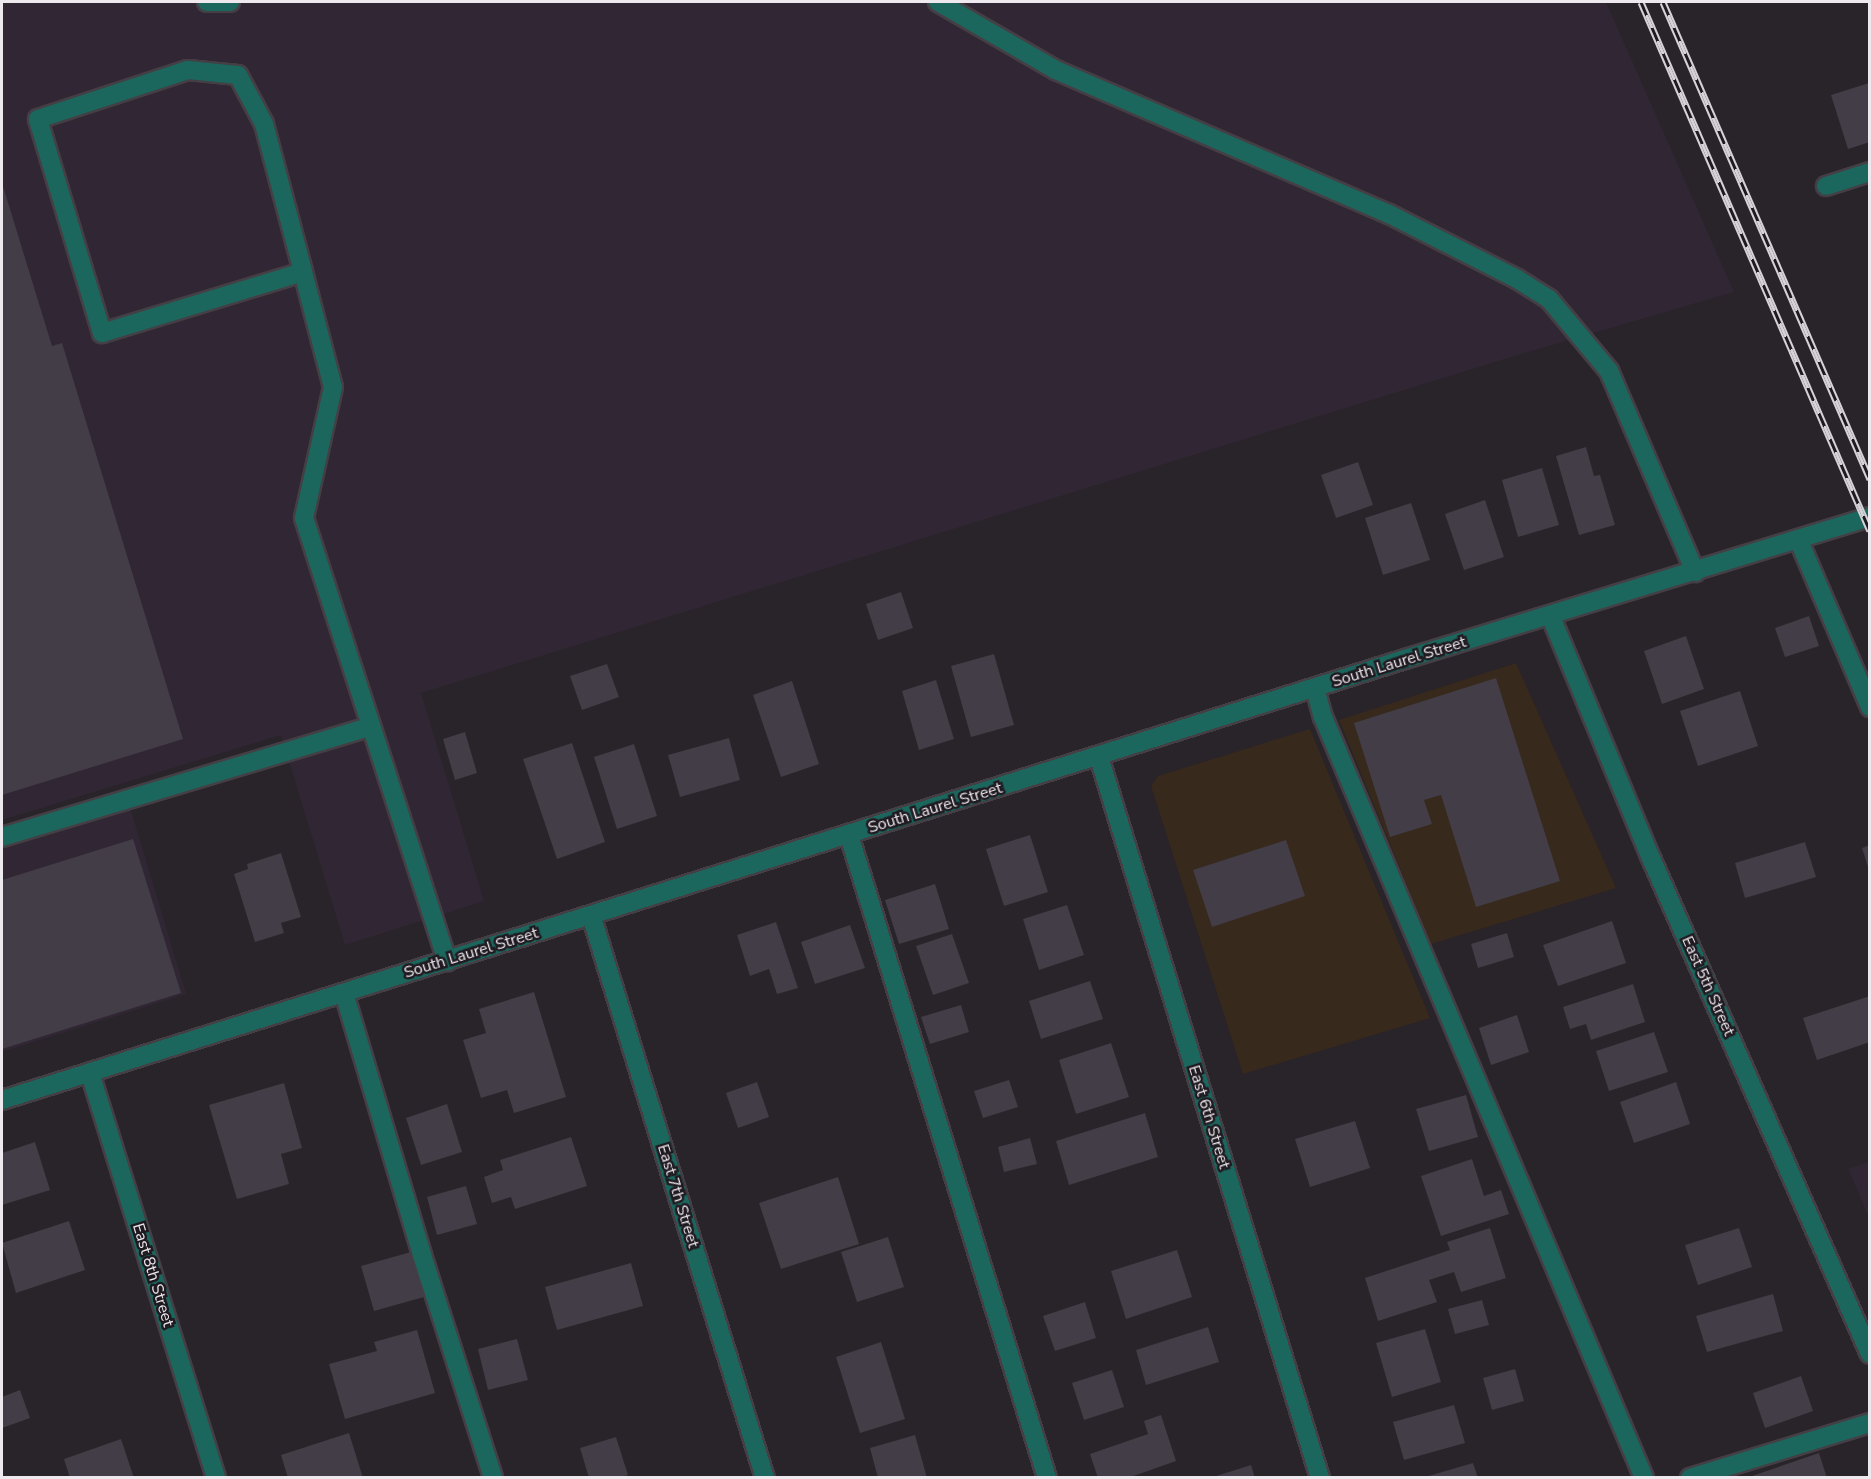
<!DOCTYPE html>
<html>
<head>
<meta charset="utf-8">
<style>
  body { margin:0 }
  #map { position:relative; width:1871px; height:1479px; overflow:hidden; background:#29232a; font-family:"Nunito Sans",sans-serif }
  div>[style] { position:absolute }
  .commercial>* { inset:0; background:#37291c }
  .built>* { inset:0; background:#312734 }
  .building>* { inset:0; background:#423d46 }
  .roads { filter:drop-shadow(2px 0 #443f45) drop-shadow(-2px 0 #443f45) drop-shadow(0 2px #443f45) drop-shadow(0 -2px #443f45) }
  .lane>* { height:18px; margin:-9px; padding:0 9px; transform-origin:9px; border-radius:9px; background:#1b675e }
  .street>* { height:18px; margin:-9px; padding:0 9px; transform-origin:9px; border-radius:9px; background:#1b675e }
  .rail>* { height:7px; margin-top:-3.5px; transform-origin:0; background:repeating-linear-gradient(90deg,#1f1920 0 14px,#d6d2d7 0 28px); box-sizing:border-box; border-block:2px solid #d6d2d7 }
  span { translate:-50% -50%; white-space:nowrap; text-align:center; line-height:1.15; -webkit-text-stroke:5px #1f1920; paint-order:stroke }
  .street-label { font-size:16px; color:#ede9ee }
  .frame { position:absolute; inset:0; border:3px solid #ede9ee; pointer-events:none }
</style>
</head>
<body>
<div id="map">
  <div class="commercial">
    <i style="clip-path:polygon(1516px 663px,1616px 888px,1431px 944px,1339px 720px)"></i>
    <i style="clip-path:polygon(1310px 729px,1430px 1018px,1243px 1074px,1151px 786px,1158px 776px)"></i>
  </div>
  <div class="built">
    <i style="clip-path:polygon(2px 2px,1606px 2px,1734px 292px,1521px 354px,421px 693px,484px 901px,345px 945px,281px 735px,2px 820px)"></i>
    <i style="clip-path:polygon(130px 807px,186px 994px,2px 1052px,2px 847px)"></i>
    <i style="clip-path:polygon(1869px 1162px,1870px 1162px,1869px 1217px,1848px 1169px)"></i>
  </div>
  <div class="building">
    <i style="clip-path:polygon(1869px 83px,1870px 142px,1848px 149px,1831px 95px)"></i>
    <i style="clip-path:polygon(2px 183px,52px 346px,62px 343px,183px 739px,2px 795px)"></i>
    <i style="clip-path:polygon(1586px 447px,1594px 476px,1600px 475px,1615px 525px,1579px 535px,1556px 456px)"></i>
    <i style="clip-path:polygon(1358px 462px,1373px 505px,1336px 518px,1321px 475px)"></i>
    <i style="clip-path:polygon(1542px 468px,1559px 525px,1518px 537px,1502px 480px)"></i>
    <i style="clip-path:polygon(1485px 500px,1504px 557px,1464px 570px,1445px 514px)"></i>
    <i style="clip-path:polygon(1411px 503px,1430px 560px,1383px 575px,1365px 518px)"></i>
    <i style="clip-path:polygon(901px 592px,913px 628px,878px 640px,866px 604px)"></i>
    <i style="clip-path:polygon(1809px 616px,1819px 646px,1785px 657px,1775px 628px)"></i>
    <i style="clip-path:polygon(1686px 636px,1704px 689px,1662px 704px,1644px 651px)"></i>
    <i style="clip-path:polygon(994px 654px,1014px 725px,971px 737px,951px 666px)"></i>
    <i style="clip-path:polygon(607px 664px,619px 697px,582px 710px,570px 676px)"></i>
    <i style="clip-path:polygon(1496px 678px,1560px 881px,1476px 907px,1441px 795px,1424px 800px,1432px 824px,1390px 837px,1354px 723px)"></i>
    <i style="clip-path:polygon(936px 680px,954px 739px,919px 750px,902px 691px)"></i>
    <i style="clip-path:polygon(792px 681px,819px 764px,781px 777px,753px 695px)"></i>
    <i style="clip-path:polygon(1740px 691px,1758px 746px,1698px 766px,1680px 711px)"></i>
    <i style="clip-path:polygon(465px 732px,477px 773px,455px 780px,443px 739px)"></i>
    <i style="clip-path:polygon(729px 738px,740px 780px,680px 797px,668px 755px)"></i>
    <i style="clip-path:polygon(572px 743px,605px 842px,557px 859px,523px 759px)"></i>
    <i style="clip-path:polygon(634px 744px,657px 816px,617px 829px,594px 757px)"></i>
    <i style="clip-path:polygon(1030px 835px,1048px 892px,1004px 906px,986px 849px)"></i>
    <i style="clip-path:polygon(133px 839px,181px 993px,2px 1049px,2px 880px)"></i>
    <i style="clip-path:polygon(1286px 840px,1305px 896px,1212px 927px,1193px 870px)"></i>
    <i style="clip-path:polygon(1805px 842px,1816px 877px,1745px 898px,1735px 863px)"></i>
    <i style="clip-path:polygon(1870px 845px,1870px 870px,1869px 870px,1862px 848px)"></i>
    <i style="clip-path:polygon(281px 853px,301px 917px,281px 923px,284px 933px,255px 942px,234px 874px,248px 869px,247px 864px)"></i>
    <i style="clip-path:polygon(935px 884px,949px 929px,899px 944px,885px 900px)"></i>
    <i style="clip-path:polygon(1067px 905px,1084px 955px,1039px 970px,1023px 919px)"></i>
    <i style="clip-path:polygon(1612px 921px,1626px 963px,1558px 986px,1543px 945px)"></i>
    <i style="clip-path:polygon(776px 922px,798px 988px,777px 994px,769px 969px,750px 976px,737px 935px)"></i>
    <i style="clip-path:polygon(850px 925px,865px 968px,815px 984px,801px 942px)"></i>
    <i style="clip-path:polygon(1507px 933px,1514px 957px,1478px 968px,1471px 944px)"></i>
    <i style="clip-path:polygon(952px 934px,969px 983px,933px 995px,916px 946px)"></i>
    <i style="clip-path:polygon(1090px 981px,1103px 1019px,1041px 1039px,1029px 1001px)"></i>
    <i style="clip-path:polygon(1633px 984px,1645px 1022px,1591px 1040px,1586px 1024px,1570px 1029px,1563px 1007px)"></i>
    <i style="clip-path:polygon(534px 992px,566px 1097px,514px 1113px,507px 1090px,481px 1098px,463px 1040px,486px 1033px,479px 1009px)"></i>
    <i style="clip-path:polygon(1870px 996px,1870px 1042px,1817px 1060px,1803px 1018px)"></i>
    <i style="clip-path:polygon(961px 1005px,969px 1032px,930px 1044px,921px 1017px)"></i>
    <i style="clip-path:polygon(1517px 1015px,1529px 1052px,1491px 1065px,1479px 1028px)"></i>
    <i style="clip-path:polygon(1654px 1032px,1668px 1072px,1609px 1091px,1596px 1051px)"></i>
    <i style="clip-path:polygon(1111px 1043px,1129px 1097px,1076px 1114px,1059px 1060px)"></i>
    <i style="clip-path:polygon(1009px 1080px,1018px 1107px,983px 1118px,974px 1091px)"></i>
    <i style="clip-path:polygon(757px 1082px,769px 1117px,738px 1128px,726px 1093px)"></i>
    <i style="clip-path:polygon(1676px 1082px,1690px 1124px,1634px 1143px,1620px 1102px)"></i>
    <i style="clip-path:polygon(284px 1083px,302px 1148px,281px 1154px,289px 1184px,237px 1199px,209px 1105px)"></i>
    <i style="clip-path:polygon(1466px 1095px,1478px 1137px,1429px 1151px,1416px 1109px)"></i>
    <i style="clip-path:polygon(447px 1104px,462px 1152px,421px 1165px,406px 1118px)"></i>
    <i style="clip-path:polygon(1145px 1113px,1158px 1157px,1069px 1185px,1056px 1141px)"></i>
    <i style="clip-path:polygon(1355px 1121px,1370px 1168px,1310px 1187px,1295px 1139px)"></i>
    <i style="clip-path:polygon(571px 1137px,587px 1186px,515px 1209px,511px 1197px,492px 1203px,484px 1177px,503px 1170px,500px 1160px)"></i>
    <i style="clip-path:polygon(1030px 1138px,1037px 1164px,1004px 1172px,998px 1147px)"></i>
    <i style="clip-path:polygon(35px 1142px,50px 1190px,2px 1205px,2px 1153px)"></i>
    <i style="clip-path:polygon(1472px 1159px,1484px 1196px,1501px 1190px,1509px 1214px,1441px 1236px,1421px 1176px)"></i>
    <i style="clip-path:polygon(838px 1177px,859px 1244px,781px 1269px,759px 1203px)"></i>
    <i style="clip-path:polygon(466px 1186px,477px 1224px,437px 1235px,427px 1197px)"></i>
    <i style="clip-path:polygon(69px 1221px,85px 1270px,16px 1293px,2px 1243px)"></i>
    <i style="clip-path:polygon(1490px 1228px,1506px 1278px,1461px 1292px,1454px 1272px,1429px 1280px,1437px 1302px,1378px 1321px,1365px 1278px,1450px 1250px,1447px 1242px)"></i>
    <i style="clip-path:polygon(1739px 1228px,1752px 1267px,1698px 1285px,1685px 1245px)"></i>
    <i style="clip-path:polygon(888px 1237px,904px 1287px,857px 1302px,841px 1252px)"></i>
    <i style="clip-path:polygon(1177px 1250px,1192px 1297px,1126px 1319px,1111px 1271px)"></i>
    <i style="clip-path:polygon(411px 1252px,424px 1297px,374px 1311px,361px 1266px)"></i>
    <i style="clip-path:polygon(631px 1263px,643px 1306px,557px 1330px,545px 1287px)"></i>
    <i style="clip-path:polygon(1773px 1294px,1783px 1331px,1707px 1352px,1696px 1316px)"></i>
    <i style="clip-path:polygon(1482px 1300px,1489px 1325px,1455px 1334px,1448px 1309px)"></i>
    <i style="clip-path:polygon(1085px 1302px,1096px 1338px,1055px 1351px,1043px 1316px)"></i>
    <i style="clip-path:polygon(1208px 1327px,1219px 1362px,1146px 1385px,1136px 1350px)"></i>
    <i style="clip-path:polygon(1425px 1329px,1441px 1382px,1392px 1397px,1376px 1343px)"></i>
    <i style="clip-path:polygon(417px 1330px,435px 1393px,345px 1419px,329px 1364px,377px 1351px,374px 1342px)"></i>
    <i style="clip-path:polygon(517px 1339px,528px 1380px,488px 1390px,478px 1349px)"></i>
    <i style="clip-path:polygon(881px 1342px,905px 1419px,860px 1433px,836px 1357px)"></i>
    <i style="clip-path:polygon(1515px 1369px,1524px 1401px,1492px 1410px,1483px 1378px)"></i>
    <i style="clip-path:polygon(1112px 1370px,1124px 1407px,1084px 1420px,1072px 1383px)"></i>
    <i style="clip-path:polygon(1801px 1376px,1813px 1411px,1765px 1428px,1753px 1393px)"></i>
    <i style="clip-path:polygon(20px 1390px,30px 1418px,2px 1428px,2px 1397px)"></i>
    <i style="clip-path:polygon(1454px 1405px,1465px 1443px,1404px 1460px,1393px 1422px)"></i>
    <i style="clip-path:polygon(1161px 1415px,1176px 1461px,1128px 1478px,1098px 1478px,1090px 1454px,1148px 1434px,1144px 1421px)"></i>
    <i style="clip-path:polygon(349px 1433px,363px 1478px,288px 1478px,281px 1455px)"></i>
    <i style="clip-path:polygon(915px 1435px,927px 1478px,878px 1478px,870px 1448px)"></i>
    <i style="clip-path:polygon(616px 1437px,628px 1475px,618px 1478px,589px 1478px,580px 1448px)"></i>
    <i style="clip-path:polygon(121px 1439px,134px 1478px,70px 1478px,64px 1459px)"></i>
    <i style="clip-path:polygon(1819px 1453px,1827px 1478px,1753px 1478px,1752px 1476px)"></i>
    <i style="clip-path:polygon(1473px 1463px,1478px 1478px,1425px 1478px,1425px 1477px)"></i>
    <i style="clip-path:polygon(1251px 1465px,1255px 1478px,1213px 1478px,1213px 1477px)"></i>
  </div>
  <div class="roads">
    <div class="lane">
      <i style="left:207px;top:2px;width:23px"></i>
      <i style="left:938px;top:2px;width:136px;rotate:30deg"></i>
      <i style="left:1056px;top:70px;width:363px;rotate:23.4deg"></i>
      <i style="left:1389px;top:214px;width:144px;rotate:26.9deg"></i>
      <i style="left:1517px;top:279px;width:38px;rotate:32deg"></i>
      <i style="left:1549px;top:299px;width:94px;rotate:50.2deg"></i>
      <i style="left:1609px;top:371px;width:219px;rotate:66.8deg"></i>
      <i style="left:303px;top:272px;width:210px;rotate:163.1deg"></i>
      <i style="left:102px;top:333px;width:223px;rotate:-106.7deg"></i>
      <i style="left:38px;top:119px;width:158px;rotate:-18.1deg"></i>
      <i style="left:188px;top:70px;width:50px;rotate:5.7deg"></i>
      <i style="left:238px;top:75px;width:55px;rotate:62deg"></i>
      <i style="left:264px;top:124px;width:153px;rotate:75.2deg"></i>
      <i style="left:303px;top:272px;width:119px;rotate:75.4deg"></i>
      <i style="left:333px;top:387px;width:134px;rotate:102.5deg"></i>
      <i style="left:304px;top:518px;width:466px;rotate:72.1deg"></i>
      <i style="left:1799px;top:541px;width:181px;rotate:66.8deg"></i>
      <i style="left:1315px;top:688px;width:30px;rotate:75deg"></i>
      <i style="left:1323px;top:717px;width:826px;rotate:67.13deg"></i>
      <i style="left:849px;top:835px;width:673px;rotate:72.88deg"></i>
      <i style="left:2px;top:837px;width:385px;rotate:-16.7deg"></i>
      <i style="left:344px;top:993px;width:273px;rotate:73.4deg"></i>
      <i style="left:422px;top:1255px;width:234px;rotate:72.3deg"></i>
      <i style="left:1690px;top:1478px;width:188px;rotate:-17deg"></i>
    </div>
    <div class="street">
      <i style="left:1826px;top:186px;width:46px;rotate:-17.7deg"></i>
      <i style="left:1551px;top:617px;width:261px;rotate:67.5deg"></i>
      <i style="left:1651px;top:858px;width:542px;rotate:66.18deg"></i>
      <i style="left:1099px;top:757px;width:754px;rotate:72.96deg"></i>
      <i style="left:591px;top:915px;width:589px;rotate:72.83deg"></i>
      <i style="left:90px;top:1073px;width:424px;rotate:72.7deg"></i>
      <i style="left:2px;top:1100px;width:1471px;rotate:-17.45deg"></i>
      <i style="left:1405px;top:659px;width:486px;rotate:-17deg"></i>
    </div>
  </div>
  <div class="rail">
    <i style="left:1641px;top:2px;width:576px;rotate:66.59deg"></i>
    <i style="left:1663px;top:2px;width:520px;rotate:66.54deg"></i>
  </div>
  <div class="street-label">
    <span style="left:1399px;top:662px;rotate:-17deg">South Laurel Street</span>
    <span style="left:935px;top:808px;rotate:-17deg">South Laurel Street</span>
    <span style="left:471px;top:953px;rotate:-17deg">South Laurel Street</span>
    <span style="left:1708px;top:986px;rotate:66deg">East 5th Street</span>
    <span style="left:1209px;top:1117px;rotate:73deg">East 6th Street</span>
    <span style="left:678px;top:1196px;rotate:73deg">East 7th Street</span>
    <span style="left:153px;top:1275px;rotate:73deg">East 8th Street</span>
  </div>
  <div class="frame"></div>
</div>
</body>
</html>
